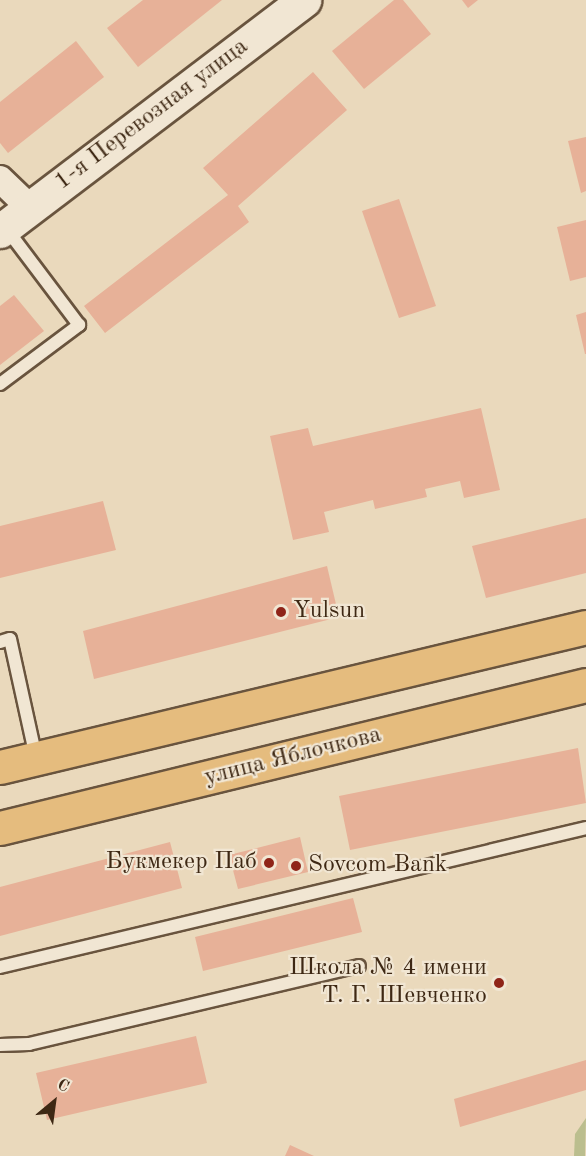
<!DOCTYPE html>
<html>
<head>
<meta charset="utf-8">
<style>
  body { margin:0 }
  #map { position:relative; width:586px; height:1156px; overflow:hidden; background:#ead9bc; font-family:"Old Standard TT",serif }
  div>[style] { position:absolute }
  .green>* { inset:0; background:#bbbe8e }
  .building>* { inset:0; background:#e7b198 }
  .roads { filter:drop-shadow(2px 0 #69543e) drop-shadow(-2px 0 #69543e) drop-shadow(0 2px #69543e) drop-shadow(0 -2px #69543e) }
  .service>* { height:12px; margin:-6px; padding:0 6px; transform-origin:6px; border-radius:6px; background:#f1e6d3 }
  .minor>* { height:26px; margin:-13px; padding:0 13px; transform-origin:13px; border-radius:13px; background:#f1e6d3 }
  .secondary>* { height:33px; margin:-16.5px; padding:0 16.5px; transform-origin:16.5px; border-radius:16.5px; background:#f1e6d3 }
  .primary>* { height:33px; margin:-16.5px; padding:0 16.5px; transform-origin:16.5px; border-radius:16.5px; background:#e5bc7e }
  .dots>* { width:16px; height:16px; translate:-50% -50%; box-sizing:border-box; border:3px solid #f1e6d3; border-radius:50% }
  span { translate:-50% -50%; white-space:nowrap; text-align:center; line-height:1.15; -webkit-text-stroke:4.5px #f1e6d3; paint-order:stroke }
  .street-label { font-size:24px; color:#3e2814 }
  .poi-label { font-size:24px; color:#3e2814 }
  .left { translate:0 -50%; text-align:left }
  .right { translate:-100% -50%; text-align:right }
  .north { position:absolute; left:24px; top:1072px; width:60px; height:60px; -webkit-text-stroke:4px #f1e6d3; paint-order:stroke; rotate:29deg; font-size:16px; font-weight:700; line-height:24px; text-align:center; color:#3e2814 }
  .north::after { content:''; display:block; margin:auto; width:21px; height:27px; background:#3e2814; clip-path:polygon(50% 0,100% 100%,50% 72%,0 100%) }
</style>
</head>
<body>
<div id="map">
  <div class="green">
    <i style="clip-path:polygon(586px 1118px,585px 1156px,574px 1156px,575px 1134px)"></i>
  </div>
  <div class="building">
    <i style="clip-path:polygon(143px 0,222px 0,138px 67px,107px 28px)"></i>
    <i style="clip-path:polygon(394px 0,403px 0,431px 34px,364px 89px,332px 51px)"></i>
    <i style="clip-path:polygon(462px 0,478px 0,468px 8px)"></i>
    <i style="clip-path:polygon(76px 41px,104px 77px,8px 153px,0 143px,0 102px)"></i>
    <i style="clip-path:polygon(313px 72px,347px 110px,238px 206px,249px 222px,105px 333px,84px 306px,228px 195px,203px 168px)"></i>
    <i style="clip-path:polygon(586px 137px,586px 191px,581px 193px,568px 141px)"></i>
    <i style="clip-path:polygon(399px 199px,436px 306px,399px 318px,362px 211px)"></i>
    <i style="clip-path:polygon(586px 220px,586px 277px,570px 281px,557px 227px)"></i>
    <i style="clip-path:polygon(14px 295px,44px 331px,0 365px,0 306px)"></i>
    <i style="clip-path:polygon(586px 312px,586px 354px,585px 354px,576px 315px)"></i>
    <i style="clip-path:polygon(481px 408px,500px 490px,464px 498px,460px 481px,425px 489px,427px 497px,375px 509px,373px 500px,324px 512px,329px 532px,293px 540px,270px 436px,308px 428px,313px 446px)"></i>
    <i style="clip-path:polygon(103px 501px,116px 550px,0 578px,0 526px)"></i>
    <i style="clip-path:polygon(586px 518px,586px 573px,486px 598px,472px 546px)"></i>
    <i style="clip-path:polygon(327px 566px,339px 617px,94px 679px,83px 631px)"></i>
    <i style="clip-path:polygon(578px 748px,586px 803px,350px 850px,339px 796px)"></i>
    <i style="clip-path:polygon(300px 837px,308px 872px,238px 889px,229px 855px)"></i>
    <i style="clip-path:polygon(170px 842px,182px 888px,0 936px,0 887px)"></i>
    <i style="clip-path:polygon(353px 898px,362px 932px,203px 971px,195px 937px)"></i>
    <i style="clip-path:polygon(196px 1036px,207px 1083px,47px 1120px,36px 1073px)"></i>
    <i style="clip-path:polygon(586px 1060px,586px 1090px,460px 1127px,454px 1099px)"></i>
    <i style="clip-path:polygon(290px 1145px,314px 1156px,285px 1156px)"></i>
  </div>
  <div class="roads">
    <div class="service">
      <i style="left:0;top:384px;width:99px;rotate:-36.8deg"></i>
      <i style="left:79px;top:325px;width:121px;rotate:-127deg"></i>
      <i style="left:0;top:642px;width:10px;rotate:-17deg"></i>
      <i style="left:10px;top:639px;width:121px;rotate:77.6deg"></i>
      <i style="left:0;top:967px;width:602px;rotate:-13.34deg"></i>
      <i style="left:0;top:1045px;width:29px;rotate:-2deg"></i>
      <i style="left:29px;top:1044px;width:339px;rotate:-13.3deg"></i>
    </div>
    <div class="minor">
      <i style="left:0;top:179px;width:42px;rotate:44deg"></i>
    </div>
    <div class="secondary">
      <i style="left:0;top:231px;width:382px;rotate:-37.2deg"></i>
    </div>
    <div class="primary">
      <i style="left:0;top:767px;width:602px;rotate:-13.44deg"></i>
      <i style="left:0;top:828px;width:603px;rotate:-13.71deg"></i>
    </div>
  </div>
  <div class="dots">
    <i style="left:281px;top:612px;background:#8f2418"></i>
    <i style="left:269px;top:863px;background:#8f2418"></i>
    <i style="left:296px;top:866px;background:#8f2418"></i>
    <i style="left:499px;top:983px;background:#8f2418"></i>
  </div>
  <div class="street-label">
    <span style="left:152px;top:115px;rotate:-37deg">1-я Перевозная улица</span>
    <span style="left:293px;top:757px;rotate:-14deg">улица Яблочкова</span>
  </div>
  <div class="poi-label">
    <span class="left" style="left:293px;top:612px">Yulsun</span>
    <span class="right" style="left:257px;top:863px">Букмекер Паб</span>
    <span class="left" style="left:308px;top:866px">Sovcom Bank</span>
    <span class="right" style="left:487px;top:983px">Школа № 4 имени<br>Т. Г. Шевченко</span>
  </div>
  <div class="north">С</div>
</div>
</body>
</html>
